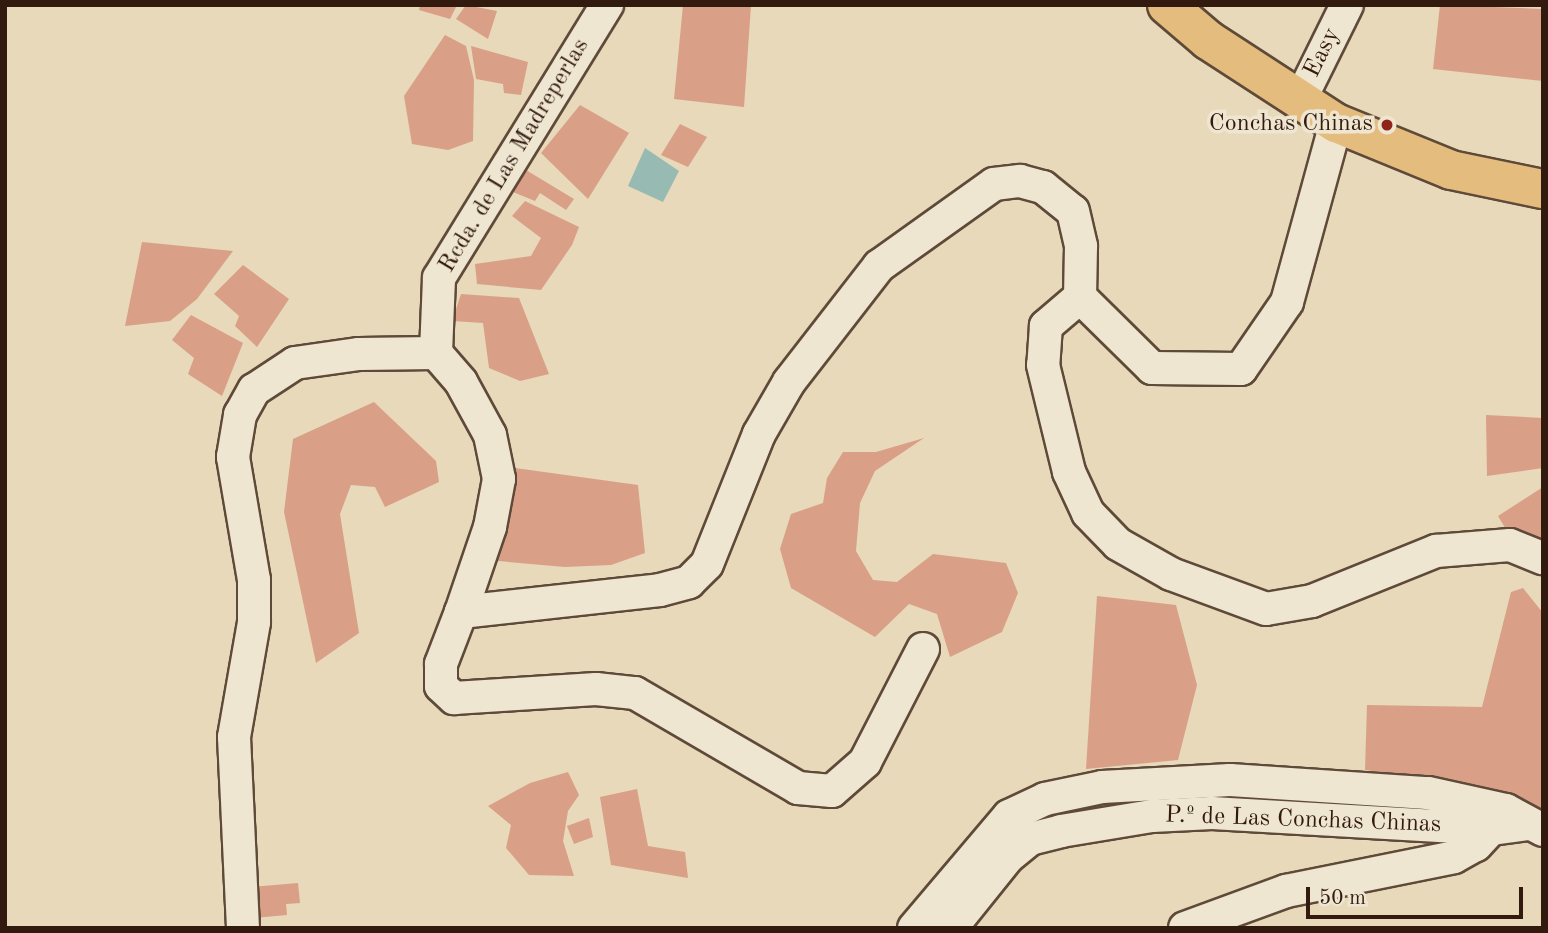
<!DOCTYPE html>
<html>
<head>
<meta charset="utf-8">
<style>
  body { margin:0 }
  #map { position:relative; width:1548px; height:933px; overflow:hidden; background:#e7d9ba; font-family:"Old Standard TT",serif }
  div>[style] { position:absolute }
  .water>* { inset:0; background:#97bab3 }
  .building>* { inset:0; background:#da9f87 }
  .roads { filter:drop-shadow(2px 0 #5f4a39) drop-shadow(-2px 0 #5f4a39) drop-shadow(0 2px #5f4a39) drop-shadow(0 -2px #5f4a39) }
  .street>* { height:32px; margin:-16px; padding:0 16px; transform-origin:16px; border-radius:16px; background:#efe6d2 }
  .highway>* { height:38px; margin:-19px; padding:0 19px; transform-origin:19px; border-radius:19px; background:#e4bc7d }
  .dots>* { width:19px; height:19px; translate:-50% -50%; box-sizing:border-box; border:4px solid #efe6d2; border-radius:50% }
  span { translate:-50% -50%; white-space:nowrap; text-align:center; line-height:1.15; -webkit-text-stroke:7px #efe6d2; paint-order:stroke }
  .street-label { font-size:24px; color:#321b0e }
  .poi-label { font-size:24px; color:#321b0e }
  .right { translate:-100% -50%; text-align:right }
  .frame { position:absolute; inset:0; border:7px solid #321b0e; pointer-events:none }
  .scale { position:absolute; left:1306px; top:887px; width:217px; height:32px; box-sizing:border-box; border:4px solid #321b0e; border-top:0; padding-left:9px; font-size:21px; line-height:24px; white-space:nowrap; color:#321b0e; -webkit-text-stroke:5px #efe6d2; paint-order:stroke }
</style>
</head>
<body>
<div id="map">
  <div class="water">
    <i style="clip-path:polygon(645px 148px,679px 171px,663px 202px,628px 186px)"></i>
  </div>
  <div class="building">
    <i style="clip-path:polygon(420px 5px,457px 5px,450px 19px,419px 10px)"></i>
    <i style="clip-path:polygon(466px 5px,497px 11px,488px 39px,456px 19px)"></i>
    <i style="clip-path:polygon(683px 5px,751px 5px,744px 107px,674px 99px)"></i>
    <i style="clip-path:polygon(1440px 5px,1543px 9px,1543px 81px,1433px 69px)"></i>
    <i style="clip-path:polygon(445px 35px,466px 46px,474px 80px,473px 141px,448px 150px,412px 144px,404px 96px)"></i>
    <i style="clip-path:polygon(471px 46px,528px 62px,521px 95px,504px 93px,503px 84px,476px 79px)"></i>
    <i style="clip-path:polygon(580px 105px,629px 133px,588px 199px,541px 153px)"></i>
    <i style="clip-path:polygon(680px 124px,707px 137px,688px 167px,661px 155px)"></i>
    <i style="clip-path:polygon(526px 170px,574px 199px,566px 210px,540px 193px,535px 201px,513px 192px)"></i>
    <i style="clip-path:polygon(525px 201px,579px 227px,572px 245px,541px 290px,477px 284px,475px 264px,531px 256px,541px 238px,512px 216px)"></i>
    <i style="clip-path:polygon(142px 242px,233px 251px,197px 299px,170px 321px,125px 326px)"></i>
    <i style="clip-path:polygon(243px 265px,289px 299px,257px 347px,235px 326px,239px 316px,214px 294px)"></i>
    <i style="clip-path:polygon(461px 294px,519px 298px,549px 374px,520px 381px,489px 368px,483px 323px,452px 321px)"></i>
    <i style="clip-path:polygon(191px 315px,243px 343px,222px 396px,188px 374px,194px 358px,172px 340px)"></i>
    <i style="clip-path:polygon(374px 402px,436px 461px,439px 482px,385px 507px,375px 487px,351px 485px,340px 514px,359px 633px,316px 663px,284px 512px,293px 439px)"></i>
    <i style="clip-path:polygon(1486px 415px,1543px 418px,1543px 468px,1487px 476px)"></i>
    <i style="clip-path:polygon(924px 438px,875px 471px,860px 503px,856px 551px,873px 580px,897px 582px,933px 554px,1006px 563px,1018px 593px,1002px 632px,950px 657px,937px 614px,909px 604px,875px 637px,791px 588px,780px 549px,791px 514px,823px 503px,827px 478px,843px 452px,876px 452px)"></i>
    <i style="clip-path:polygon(515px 468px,638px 485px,645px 553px,611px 565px,565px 567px,487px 560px)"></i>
    <i style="clip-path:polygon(1543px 487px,1543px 551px,1510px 536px,1498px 516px)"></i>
    <i style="clip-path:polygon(1523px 588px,1543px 613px,1543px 810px,1478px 785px,1365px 770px,1367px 705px,1482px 707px,1511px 592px)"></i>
    <i style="clip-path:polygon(1097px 596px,1176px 605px,1197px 685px,1178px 760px,1086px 769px)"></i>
    <i style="clip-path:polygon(568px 772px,579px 795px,568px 811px,563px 841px,574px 876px,529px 875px,506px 848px,511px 825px,488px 806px,530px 783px)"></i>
    <i style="clip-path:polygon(637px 789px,648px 846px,685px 852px,688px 878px,611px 865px,600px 797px)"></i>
    <i style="clip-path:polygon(589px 818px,593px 837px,574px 844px,567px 826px)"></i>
    <i style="clip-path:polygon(298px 883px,300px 903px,286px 904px,287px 915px,253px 918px,250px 887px)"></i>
  </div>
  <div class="roads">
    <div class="street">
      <i style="left:1299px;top:102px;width:108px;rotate:-63.7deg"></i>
      <i style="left:1080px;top:297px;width:45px;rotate:139.5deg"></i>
      <i style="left:1046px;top:326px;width:39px;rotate:94deg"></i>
      <i style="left:1043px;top:365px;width:110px;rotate:76.3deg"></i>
      <i style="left:1069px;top:472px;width:45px;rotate:65.1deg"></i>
      <i style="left:1088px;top:513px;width:43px;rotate:45.9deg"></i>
      <i style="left:1118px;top:544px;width:61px;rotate:29.5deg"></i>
      <i style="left:1171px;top:574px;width:101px;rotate:20.2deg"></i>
      <i style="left:1266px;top:609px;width:47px;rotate:-9.9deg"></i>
      <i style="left:1312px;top:601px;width:134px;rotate:-22deg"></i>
      <i style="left:1436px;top:551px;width:74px;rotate:-4.6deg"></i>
      <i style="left:1510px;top:545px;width:35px;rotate:22deg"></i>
      <i style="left:436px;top:353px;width:75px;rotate:-87.7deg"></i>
      <i style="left:439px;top:278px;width:321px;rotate:-58.4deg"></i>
      <i style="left:461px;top:612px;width:56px;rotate:111deg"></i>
      <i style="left:441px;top:664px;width:22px;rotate:90deg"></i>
      <i style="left:441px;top:686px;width:18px;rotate:43deg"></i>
      <i style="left:454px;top:698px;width:142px;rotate:-3.6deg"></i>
      <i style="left:596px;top:689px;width:39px;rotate:6deg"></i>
      <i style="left:635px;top:693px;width:189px;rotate:30.2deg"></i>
      <i style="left:798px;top:788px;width:34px;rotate:5deg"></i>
      <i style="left:832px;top:791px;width:44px;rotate:-41.3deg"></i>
      <i style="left:865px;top:762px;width:127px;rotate:-62.8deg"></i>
      <i style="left:243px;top:928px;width:191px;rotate:-92.7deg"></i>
      <i style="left:234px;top:737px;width:117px;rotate:-80.1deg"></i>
      <i style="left:254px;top:622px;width:42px;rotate:-90deg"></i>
      <i style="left:254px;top:580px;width:125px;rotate:-99.7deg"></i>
      <i style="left:233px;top:457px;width:43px;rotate:-80.5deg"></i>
      <i style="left:240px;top:415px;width:29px;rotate:-61deg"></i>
      <i style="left:254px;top:390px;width:49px;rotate:-33.4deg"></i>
      <i style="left:295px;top:363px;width:65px;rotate:-8deg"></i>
      <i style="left:359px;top:354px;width:77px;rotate:-0.7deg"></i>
      <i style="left:436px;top:353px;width:38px;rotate:49deg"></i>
      <i style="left:461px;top:382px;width:60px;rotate:61.3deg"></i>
      <i style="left:490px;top:435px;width:45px;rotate:78.4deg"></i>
      <i style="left:499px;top:479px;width:49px;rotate:100.6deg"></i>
      <i style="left:490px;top:527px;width:90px;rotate:108.8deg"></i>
      <i style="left:461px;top:612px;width:200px;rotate:-6.3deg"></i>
      <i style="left:660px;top:590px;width:30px;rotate:-15deg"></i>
      <i style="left:689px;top:582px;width:25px;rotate:-45deg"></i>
      <i style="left:707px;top:564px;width:140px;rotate:-68.2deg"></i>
      <i style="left:759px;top:434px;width:60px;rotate:-60deg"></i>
      <i style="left:789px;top:382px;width:147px;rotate:-52.2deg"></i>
      <i style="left:879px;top:266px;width:141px;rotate:-35.5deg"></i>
      <i style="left:994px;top:184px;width:26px;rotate:-7deg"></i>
      <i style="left:1020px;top:181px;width:24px;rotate:15deg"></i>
      <i style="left:1043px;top:187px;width:38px;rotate:39deg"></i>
      <i style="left:1073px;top:211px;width:36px;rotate:77deg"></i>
      <i style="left:1081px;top:246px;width:51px;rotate:91.1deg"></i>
      <i style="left:1080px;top:297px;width:101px;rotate:44.6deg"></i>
      <i style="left:1152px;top:368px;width:89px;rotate:0.6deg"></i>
      <i style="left:1241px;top:369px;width:81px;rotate:-55.5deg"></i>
      <i style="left:1287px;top:302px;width:186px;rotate:-74.7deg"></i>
      <i style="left:914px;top:928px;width:147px;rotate:-49.7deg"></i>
      <i style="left:1009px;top:816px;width:40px;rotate:-25deg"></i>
      <i style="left:1045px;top:799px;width:58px;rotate:-11.9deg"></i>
      <i style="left:1102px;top:787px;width:128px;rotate:-3.1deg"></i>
      <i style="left:1230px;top:780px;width:198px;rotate:3.8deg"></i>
      <i style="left:1428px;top:793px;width:80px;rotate:12.3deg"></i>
      <i style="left:1506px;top:810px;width:42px;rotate:28.4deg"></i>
      <i style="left:951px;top:928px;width:91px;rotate:-51.2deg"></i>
      <i style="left:1008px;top:857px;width:28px;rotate:-39deg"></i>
      <i style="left:1030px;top:839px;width:32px;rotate:-14deg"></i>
      <i style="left:1061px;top:831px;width:92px;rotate:-9.4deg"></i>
      <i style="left:1152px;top:816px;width:60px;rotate:-2.9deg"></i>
      <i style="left:1212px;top:813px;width:280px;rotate:3.3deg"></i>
      <i style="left:1492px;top:829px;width:37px;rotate:-8deg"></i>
      <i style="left:1185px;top:928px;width:108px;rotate:-20.1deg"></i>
      <i style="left:1286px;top:891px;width:171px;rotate:-11.4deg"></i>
      <i style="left:1454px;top:857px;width:25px;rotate:-29deg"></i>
      <i style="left:1476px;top:845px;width:34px;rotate:-47deg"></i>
    </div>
    <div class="highway">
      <i style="left:1167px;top:5px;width:54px;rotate:40.5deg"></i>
      <i style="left:1208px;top:40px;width:153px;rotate:33deg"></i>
      <i style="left:1336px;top:123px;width:124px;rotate:22.2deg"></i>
      <i style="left:1451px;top:170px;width:94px;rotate:11.7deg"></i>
    </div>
  </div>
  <div class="dots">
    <i style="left:1387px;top:125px;background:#8f2418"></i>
  </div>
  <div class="street-label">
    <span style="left:1323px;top:53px;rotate:-64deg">Easy</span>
    <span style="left:515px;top:156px;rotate:-59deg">Rcda. de Las Madreperlas</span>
    <span style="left:1303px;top:821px;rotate:2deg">P.º de Las Conchas Chinas</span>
  </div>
  <div class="poi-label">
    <span class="right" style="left:1373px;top:125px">Conchas Chinas</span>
  </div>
  <div class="frame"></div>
  <div class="scale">50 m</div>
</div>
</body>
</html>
